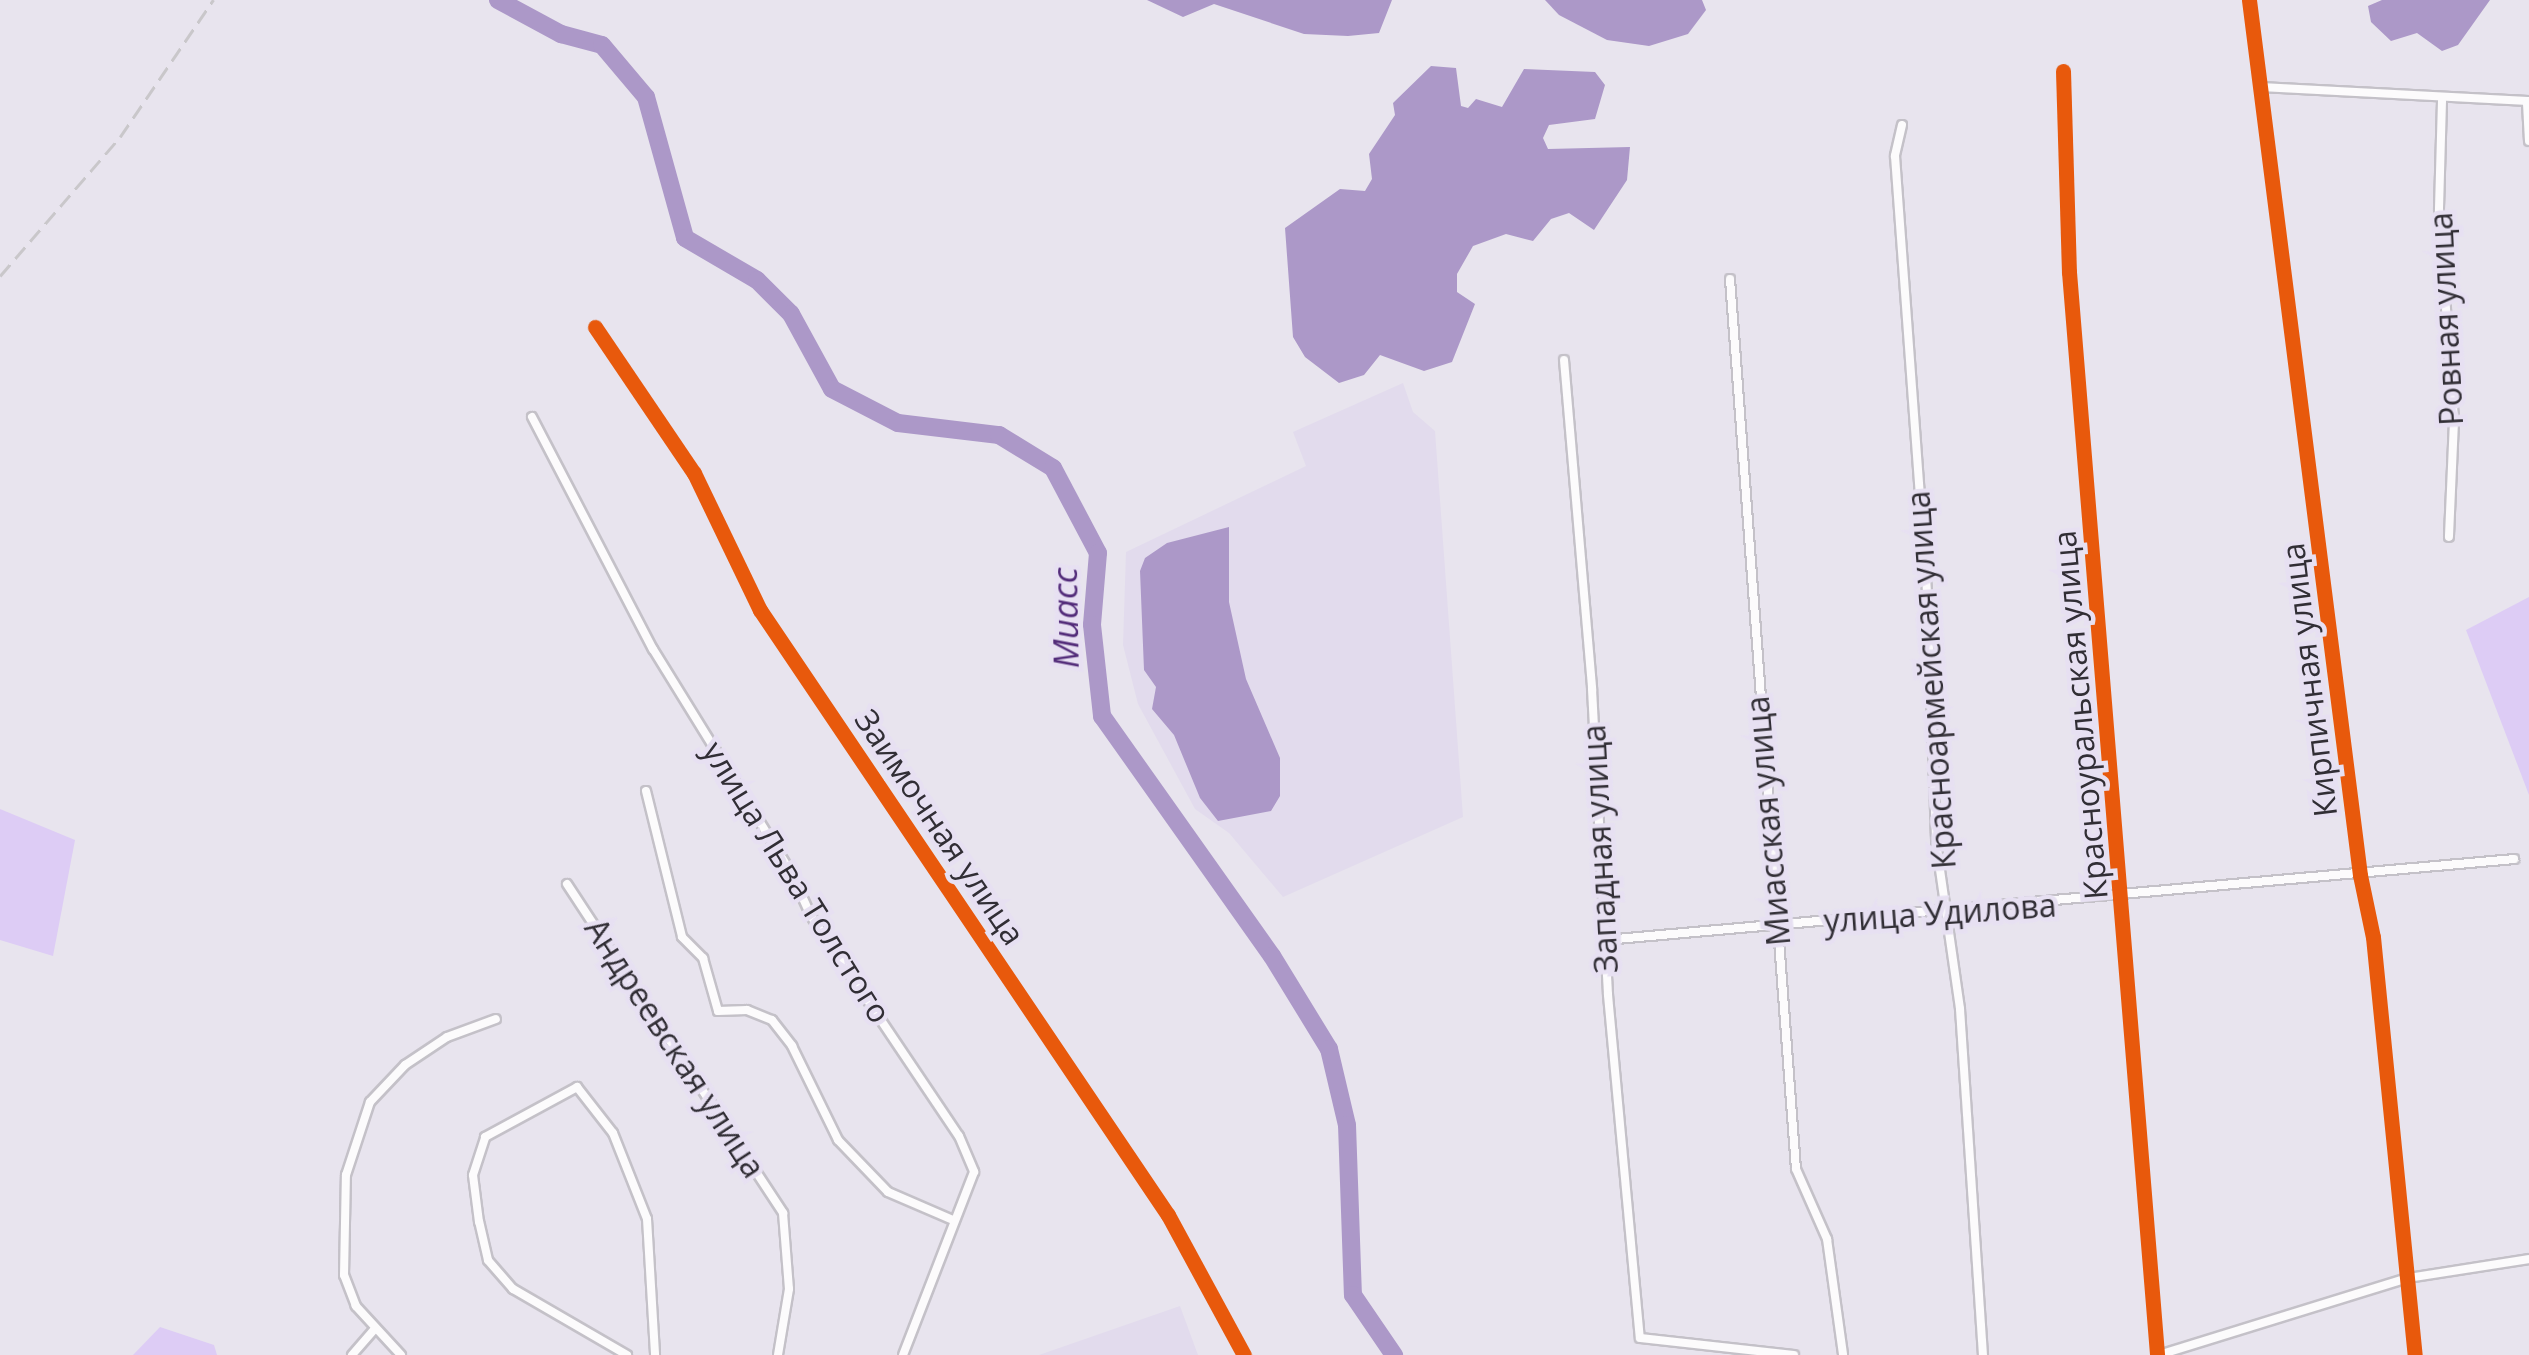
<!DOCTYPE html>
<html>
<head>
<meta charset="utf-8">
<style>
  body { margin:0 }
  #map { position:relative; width:2529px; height:1355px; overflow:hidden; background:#e8e4ee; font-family:"Open Sans",sans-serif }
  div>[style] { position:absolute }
  .built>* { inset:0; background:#e2dbed }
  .green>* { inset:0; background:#ddccf5 }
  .water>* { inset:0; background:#ac98c8 }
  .river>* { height:18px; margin:-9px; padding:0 9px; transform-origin:9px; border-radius:9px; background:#ac98c8 }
  .roads { filter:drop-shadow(2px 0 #c4c1c8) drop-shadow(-2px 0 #c4c1c8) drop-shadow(0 2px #c4c1c8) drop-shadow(0 -2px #c4c1c8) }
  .minor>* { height:8px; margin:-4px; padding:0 4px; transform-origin:4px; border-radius:4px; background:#fcfbfc }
  .rail>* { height:2.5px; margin-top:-1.25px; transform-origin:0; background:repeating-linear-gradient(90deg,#c9c7ca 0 15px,transparent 0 23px) }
  .cycleway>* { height:15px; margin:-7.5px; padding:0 7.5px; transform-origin:7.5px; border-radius:7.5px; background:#e8590c }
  span { translate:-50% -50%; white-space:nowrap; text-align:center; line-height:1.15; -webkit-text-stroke:9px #e7e0f2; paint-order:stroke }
  .street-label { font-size:32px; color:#312e35 }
  .water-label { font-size:35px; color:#522b79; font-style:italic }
</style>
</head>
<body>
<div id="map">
  <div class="built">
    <i style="clip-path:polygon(1403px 383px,1413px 412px,1435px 431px,1463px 817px,1283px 897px,1229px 833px,1195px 809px,1138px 704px,1123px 645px,1126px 552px,1306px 466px,1293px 432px)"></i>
    <i style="clip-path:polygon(1180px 1306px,1198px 1355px,1039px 1355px)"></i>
  </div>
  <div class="green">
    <i style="clip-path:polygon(2529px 597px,2529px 795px,2466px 630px)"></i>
    <i style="clip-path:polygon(0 809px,75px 840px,53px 956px,0 940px)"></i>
    <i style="clip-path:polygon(160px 1327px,214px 1345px,217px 1355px,133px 1355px)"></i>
  </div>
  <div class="water">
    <i style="clip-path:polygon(1147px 0,1392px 0,1379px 33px,1348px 36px,1304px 34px,1214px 4px,1183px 17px)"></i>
    <i style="clip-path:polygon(1545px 0,1702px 0,1706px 10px,1688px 34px,1649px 46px,1607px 40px,1559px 15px)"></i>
    <i style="clip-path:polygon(2382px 0,2490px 0,2458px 45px,2442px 51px,2417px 33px,2391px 41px,2371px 22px,2368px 6px)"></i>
    <i style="clip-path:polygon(1431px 66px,1456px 68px,1461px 106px,1468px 108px,1476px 99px,1502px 107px,1524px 69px,1595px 72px,1605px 85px,1595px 119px,1549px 125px,1543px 138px,1548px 149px,1630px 147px,1627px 180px,1594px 230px,1569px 213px,1551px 219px,1533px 241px,1506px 234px,1473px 246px,1457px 274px,1457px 292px,1475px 304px,1452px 362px,1424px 371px,1380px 355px,1364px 375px,1339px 383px,1305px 357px,1293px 337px,1285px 228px,1340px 189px,1365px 191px,1372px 179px,1369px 154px,1395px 115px,1393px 103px)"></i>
    <i style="clip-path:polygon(1229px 527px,1229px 602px,1246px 679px,1280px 758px,1280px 796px,1271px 811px,1218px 821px,1200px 798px,1174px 735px,1152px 709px,1156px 687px,1144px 670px,1140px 571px,1145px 558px,1167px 543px)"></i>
  </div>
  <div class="river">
    <i style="left:498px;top:0;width:72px;rotate:28.4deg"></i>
    <i style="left:561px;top:34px;width:42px;rotate:15deg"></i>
    <i style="left:602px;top:45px;width:68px;rotate:49.8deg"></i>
    <i style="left:646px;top:97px;width:146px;rotate:74.5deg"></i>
    <i style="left:685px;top:238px;width:83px;rotate:30.3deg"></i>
    <i style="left:757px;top:280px;width:48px;rotate:45deg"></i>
    <i style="left:791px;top:314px;width:85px;rotate:61.3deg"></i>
    <i style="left:832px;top:389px;width:74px;rotate:27.3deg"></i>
    <i style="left:898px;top:423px;width:102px;rotate:6.8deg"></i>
    <i style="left:999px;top:435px;width:63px;rotate:31.4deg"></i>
    <i style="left:1053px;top:468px;width:96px;rotate:62.1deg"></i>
    <i style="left:1098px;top:553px;width:72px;rotate:94.8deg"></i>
    <i style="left:1092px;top:625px;width:92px;rotate:83.7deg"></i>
    <i style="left:1102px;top:716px;width:294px;rotate:54.7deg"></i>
    <i style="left:1272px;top:956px;width:109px;rotate:58.5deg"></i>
    <i style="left:1329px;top:1049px;width:78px;rotate:76.7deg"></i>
    <i style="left:1347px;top:1125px;width:170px;rotate:88deg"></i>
    <i style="left:1353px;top:1295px;width:73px;rotate:55.7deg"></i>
  </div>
  <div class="roads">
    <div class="minor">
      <i style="left:2249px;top:0;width:882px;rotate:82.77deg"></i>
      <i style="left:2360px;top:875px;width:63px;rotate:78.2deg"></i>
      <i style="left:2373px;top:937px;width:420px;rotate:84.3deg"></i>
      <i style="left:2063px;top:71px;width:201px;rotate:88.3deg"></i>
      <i style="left:2069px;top:272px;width:1087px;rotate:85.35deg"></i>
      <i style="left:2260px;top:87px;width:269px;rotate:3deg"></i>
      <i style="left:2442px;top:101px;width:110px;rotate:91.6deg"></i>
      <i style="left:2439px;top:211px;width:211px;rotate:85.9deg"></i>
      <i style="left:2454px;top:421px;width:116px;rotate:92.5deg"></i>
      <i style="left:2527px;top:103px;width:38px;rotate:87deg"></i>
      <i style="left:1902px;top:125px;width:32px;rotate:103deg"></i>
      <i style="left:1895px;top:156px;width:455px;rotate:85.8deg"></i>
      <i style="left:1928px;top:610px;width:232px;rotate:88deg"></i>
      <i style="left:1936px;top:842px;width:169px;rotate:81.8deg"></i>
      <i style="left:1960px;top:1009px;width:347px;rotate:86.2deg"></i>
      <i style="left:1730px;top:279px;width:892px;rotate:85.76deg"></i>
      <i style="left:1796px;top:1169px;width:77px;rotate:66.1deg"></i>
      <i style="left:1827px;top:1239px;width:117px;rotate:82.1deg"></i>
      <i style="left:595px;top:327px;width:176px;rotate:55.9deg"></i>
      <i style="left:694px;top:473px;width:152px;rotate:64.3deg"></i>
      <i style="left:760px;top:610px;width:730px;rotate:56.01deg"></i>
      <i style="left:1168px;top:1215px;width:159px;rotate:61.5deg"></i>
      <i style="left:1564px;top:360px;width:330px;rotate:85.1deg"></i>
      <i style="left:1592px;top:689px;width:306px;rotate:87deg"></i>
      <i style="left:1608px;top:995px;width:344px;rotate:84.7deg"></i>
      <i style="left:1640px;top:1338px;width:155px;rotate:6.3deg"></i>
      <i style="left:532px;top:417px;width:262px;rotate:62.5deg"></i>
      <i style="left:653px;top:649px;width:264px;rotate:58.3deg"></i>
      <i style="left:792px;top:874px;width:46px;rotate:65.7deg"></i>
      <i style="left:811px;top:916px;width:265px;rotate:56.1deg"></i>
      <i style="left:959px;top:1136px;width:39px;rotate:67deg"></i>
      <i style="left:974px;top:1172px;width:196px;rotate:111.2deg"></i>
      <i style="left:646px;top:791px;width:150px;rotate:76.1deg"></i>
      <i style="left:682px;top:937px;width:30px;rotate:45deg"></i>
      <i style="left:703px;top:958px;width:55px;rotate:74.2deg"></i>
      <i style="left:718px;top:1011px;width:29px;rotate:-2deg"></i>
      <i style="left:747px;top:1010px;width:27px;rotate:22deg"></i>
      <i style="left:772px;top:1020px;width:33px;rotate:52deg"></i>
      <i style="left:792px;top:1046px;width:105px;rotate:63.9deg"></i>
      <i style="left:838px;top:1140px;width:72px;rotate:46.1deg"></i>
      <i style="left:888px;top:1192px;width:71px;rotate:23.3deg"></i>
      <i style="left:567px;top:884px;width:394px;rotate:56.7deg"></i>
      <i style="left:783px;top:1213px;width:76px;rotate:85.5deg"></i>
      <i style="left:789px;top:1289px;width:67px;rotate:99.5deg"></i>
      <i style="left:1605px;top:940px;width:913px;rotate:-5.09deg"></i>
      <i style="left:352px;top:1355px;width:33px;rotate:-49deg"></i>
      <i style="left:401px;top:1355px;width:67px;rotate:-132.6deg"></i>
      <i style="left:356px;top:1306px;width:33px;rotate:-111deg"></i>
      <i style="left:344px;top:1275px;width:100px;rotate:-88.9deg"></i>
      <i style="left:346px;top:1175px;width:77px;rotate:-71.8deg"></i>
      <i style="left:370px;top:1102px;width:51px;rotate:-46.6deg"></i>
      <i style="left:405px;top:1065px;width:50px;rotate:-33.7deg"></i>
      <i style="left:447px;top:1037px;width:52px;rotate:-20.2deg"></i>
      <i style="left:627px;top:1355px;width:132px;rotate:-149.9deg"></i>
      <i style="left:513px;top:1289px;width:38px;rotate:-131deg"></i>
      <i style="left:488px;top:1260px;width:39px;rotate:-103deg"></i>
      <i style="left:479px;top:1222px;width:47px;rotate:-97.3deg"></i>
      <i style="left:473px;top:1175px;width:40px;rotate:-72deg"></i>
      <i style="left:485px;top:1137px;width:105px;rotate:-28.5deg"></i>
      <i style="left:577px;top:1087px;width:58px;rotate:52deg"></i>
      <i style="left:613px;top:1133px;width:92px;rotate:68.4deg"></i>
      <i style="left:647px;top:1219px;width:136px;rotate:86.6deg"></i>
      <i style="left:2159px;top:1355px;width:261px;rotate:-17.2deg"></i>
      <i style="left:2408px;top:1278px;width:122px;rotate:-8.9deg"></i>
    </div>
  </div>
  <div class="rail">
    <i style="left:0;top:276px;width:184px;rotate:-49.2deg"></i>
    <i style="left:120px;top:137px;width:166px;rotate:-55.8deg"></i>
  </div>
  <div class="cycleway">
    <i style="left:2249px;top:0;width:882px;rotate:82.77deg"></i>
    <i style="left:2360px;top:875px;width:63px;rotate:78.2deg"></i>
    <i style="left:2373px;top:937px;width:420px;rotate:84.3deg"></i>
    <i style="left:2063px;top:71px;width:201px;rotate:88.3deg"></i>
    <i style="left:2069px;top:272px;width:1087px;rotate:85.35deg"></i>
    <i style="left:595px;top:327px;width:176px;rotate:55.9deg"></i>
    <i style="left:694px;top:473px;width:152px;rotate:64.3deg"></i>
    <i style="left:760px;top:610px;width:730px;rotate:56.01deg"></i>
    <i style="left:1168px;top:1215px;width:159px;rotate:61.5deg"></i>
  </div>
  <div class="street-label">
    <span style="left:2446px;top:319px;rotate:-93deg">Ровная улица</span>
    <span style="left:1931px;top:680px;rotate:-94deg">Красноармейская улица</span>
    <span style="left:2309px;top:680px;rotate:-97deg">Кирпичная улица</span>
    <span style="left:2080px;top:715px;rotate:-95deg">Красноуральская улица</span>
    <span style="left:1768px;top:821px;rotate:-95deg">Миасская улица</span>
    <span style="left:940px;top:827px;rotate:56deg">Заимочная улица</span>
    <span style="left:1600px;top:849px;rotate:-93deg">Западная улица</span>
    <span style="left:797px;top:882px;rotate:58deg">улица Льва Толстого</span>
    <span style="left:1940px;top:913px;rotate:-4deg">улица Удилова</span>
    <span style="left:675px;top:1048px;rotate:57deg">Андреевская улица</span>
  </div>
  <div class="water-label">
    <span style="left:1065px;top:618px;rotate:-91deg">Миасс</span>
  </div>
</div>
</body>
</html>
